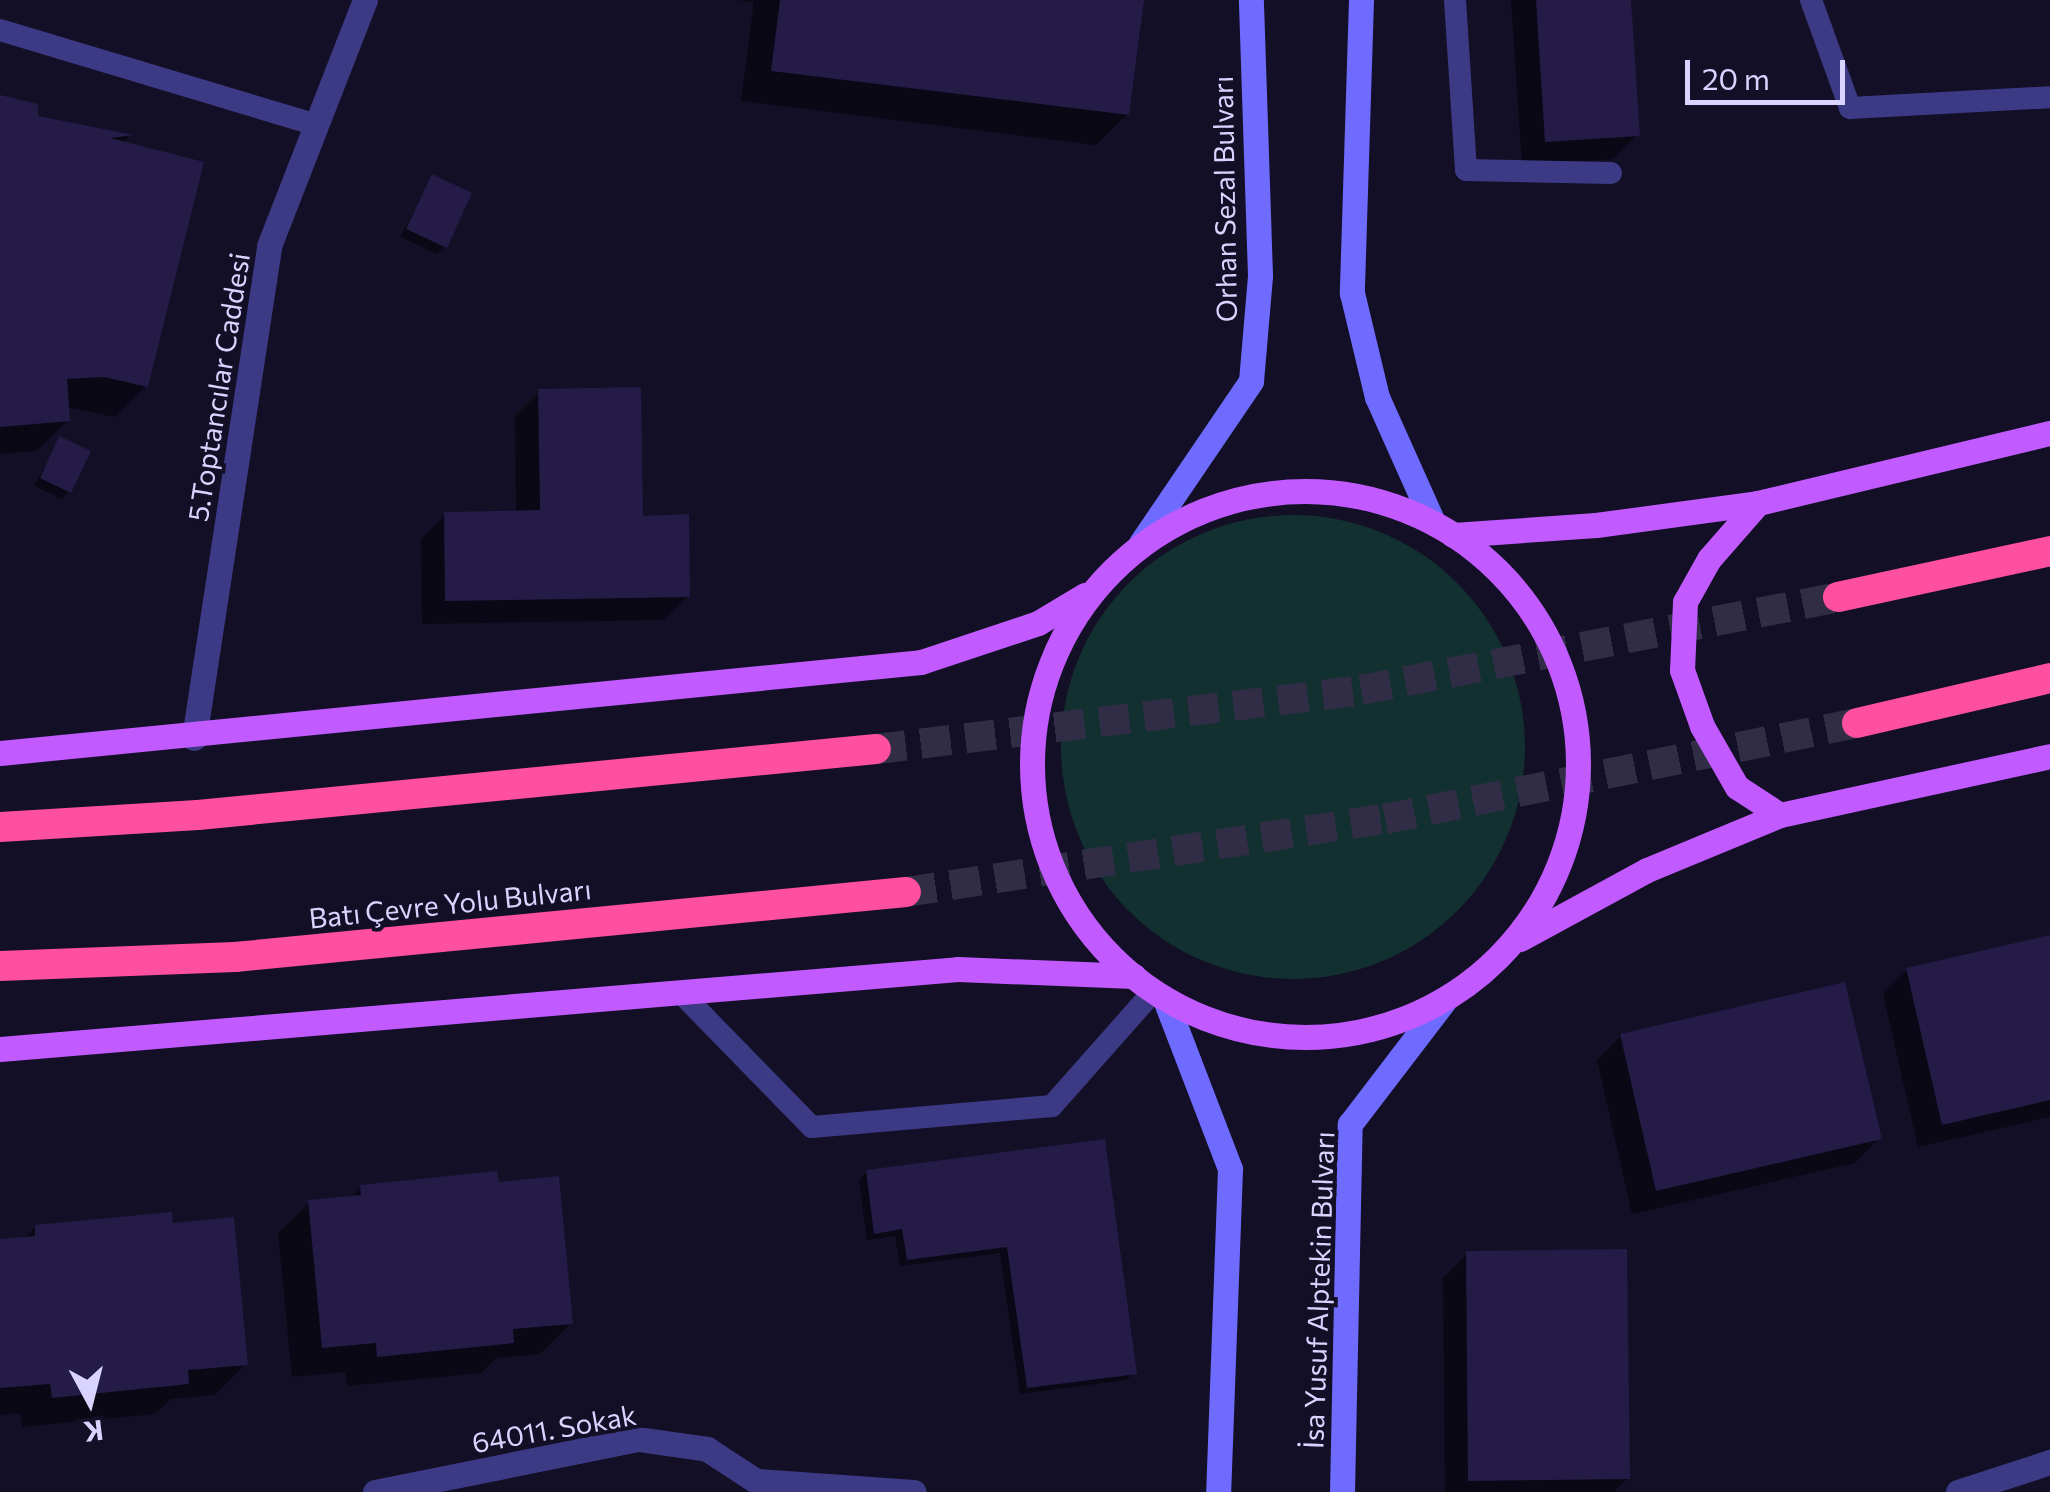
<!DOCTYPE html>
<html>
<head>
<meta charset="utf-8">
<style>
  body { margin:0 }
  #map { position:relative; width:2050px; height:1492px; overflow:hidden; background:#130f26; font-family:Commissioner,sans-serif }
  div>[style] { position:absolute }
  .green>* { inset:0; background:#12302f }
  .round { border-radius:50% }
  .shadow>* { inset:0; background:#0007 }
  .building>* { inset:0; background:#241b47 }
  .highway-tunnel>* { height:30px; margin-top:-15px; transform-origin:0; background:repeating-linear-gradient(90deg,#312d47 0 30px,transparent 0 45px) }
  .lane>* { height:22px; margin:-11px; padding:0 11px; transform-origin:11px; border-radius:11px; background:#3d3a85 }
  .street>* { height:25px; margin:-12.5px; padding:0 12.5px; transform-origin:12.5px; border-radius:12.5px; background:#3d3a85 }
  .secondary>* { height:25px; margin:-12.5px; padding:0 12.5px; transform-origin:12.5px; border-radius:12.5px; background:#6f6bff }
  .primary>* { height:25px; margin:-12.5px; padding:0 12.5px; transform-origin:12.5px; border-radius:12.5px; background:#c25bff }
  .primary>.ring { margin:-12.5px; padding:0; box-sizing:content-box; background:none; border:25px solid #c25bff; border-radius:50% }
  .highway>* { height:30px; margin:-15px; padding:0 15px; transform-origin:15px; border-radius:15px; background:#ff4fa3 }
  span { translate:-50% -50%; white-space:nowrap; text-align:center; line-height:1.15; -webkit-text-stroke:8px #130f26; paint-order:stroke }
  .street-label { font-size:28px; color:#d9d4ff }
  .north { position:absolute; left:40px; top:1352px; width:100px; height:100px; -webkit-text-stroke:8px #130f26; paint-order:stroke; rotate:173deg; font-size:28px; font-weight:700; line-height:40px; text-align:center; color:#d9d4ff }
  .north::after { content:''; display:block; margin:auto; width:35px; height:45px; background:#d9d4ff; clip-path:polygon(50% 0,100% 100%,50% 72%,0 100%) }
  .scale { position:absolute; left:1685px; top:60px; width:160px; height:45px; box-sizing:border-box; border:5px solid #d9d4ff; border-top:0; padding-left:12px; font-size:30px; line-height:35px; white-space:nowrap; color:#d9d4ff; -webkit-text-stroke:8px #130f26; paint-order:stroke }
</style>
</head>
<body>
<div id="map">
  <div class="green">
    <i class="round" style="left:1061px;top:515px;width:464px;height:464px"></i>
  </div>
  <div class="shadow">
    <i style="clip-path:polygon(736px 0,1141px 0,1127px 114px,1096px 145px,741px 101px,754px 2px)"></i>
    <i style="clip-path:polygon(1511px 0,1628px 0,1637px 135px,1613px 159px,1522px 165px)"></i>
    <i style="clip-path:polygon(0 98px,36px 118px,129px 137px,122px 144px,146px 386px,115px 417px,66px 407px,68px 420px,37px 451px,0 454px)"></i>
    <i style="clip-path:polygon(433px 177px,445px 246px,437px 254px,400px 237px)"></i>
    <i style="clip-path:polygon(539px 392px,688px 596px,664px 620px,422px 624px,421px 539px,445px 515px,516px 513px,515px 416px)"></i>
    <i style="clip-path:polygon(60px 439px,69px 491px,62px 499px,34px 486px)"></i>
    <i style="clip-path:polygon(2050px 937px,2050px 1117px,1918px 1147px,1883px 994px,1907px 970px)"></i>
    <i style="clip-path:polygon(1621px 1036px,1879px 1138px,1855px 1163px,1632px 1214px,1597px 1060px)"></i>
    <i style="clip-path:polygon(1103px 1141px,1134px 1373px,1126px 1380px,1020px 1394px,1000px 1253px,900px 1266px,895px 1236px,867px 1240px,859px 1180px,867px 1172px)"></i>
    <i style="clip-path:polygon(362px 1187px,571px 1323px,540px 1354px,496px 1358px,481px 1373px,347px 1386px,345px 1372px,292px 1377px,278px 1233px,309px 1203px,350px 1199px)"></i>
    <i style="clip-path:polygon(36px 1227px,246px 1364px,215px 1395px,171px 1399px,155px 1414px,22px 1427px,20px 1413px,0 1415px,0 1242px,23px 1240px)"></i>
    <i style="clip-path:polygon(1467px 1254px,1628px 1478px,1614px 1492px,1445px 1492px,1443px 1278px)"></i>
  </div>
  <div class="building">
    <i style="clip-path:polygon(780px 0,1144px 0,1129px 115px,771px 71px)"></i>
    <i style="clip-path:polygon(1536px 0,1631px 0,1640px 136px,1545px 142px)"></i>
    <i style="clip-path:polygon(0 95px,38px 104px,38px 116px,134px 135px,110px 138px,204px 162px,148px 387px,104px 377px,67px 379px,70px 421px,0 427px)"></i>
    <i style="clip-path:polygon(432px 174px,472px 193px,447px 248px,406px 229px)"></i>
    <i style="clip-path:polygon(641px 387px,643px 516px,689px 514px,690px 597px,445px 601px,444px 512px,540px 510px,538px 389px)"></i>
    <i style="clip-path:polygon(59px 436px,91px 451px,71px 493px,40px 478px)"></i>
    <i style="clip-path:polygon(2050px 935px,2050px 1100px,1942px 1125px,1906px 968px)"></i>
    <i style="clip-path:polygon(1845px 982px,1882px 1139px,1656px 1191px,1620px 1034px)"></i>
    <i style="clip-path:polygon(1105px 1139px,1137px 1374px,1027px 1388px,1007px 1247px,907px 1260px,902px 1229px,874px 1234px,866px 1170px)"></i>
    <i style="clip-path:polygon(497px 1171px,499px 1182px,559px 1176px,573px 1324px,513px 1329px,514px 1343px,377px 1357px,376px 1343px,322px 1348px,308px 1200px,361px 1195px,360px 1185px)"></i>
    <i style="clip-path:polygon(172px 1212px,173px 1223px,234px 1217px,248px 1365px,188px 1370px,189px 1384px,52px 1398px,50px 1384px,0 1388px,0 1239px,35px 1236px,35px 1225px)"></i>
    <i style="clip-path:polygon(1627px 1249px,1630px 1479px,1468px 1481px,1466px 1251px)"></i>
  </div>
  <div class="highway-tunnel">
    <i style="left:876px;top:749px;width:489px;rotate:-6.9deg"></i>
    <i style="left:1361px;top:690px;width:486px;rotate:-11deg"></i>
    <i style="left:906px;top:892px;width:485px;rotate:-8.7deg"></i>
    <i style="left:1385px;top:819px;width:482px;rotate:-11.5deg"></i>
  </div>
  <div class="lane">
    <i style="left:1455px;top:0;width:170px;rotate:86.3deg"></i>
    <i style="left:1466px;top:170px;width:145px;rotate:1.2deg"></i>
    <i style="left:1811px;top:0;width:115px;rotate:70.1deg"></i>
    <i style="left:1850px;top:108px;width:200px;rotate:-3.1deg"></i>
    <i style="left:0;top:30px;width:331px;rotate:16.7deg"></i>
    <i style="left:682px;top:994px;width:186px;rotate:45.7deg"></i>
    <i style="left:812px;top:1127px;width:241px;rotate:-5deg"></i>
    <i style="left:1052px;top:1106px;width:152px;rotate:-48.5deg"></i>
  </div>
  <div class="street">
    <i style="left:194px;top:738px;width:498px;rotate:-81.3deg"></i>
    <i style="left:269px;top:246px;width:264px;rotate:-68.7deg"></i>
    <i style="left:375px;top:1492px;width:268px;rotate:-11.4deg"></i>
    <i style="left:638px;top:1439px;width:70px;rotate:8.2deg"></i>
    <i style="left:707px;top:1449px;width:59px;rotate:33.1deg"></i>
    <i style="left:756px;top:1481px;width:158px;rotate:4deg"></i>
    <i style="left:1958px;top:1492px;width:97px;rotate:-18.1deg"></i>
  </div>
  <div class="secondary">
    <i style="left:1361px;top:0;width:293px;rotate:91.8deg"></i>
    <i style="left:1352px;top:293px;width:107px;rotate:76.5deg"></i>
    <i style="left:1377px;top:397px;width:135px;rotate:65.9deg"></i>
    <i style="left:1141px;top:543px;width:196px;rotate:-55.8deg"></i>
    <i style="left:1251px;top:381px;width:106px;rotate:-85.1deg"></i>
    <i style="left:1260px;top:275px;width:275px;rotate:-91.9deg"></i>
    <i style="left:1166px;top:1002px;width:179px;rotate:69deg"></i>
    <i style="left:1230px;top:1169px;width:323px;rotate:92.1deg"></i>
    <i style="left:1342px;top:1492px;width:368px;rotate:-88.8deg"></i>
    <i style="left:1350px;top:1124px;width:155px;rotate:-52.6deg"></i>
  </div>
  <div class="primary">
    <i class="ring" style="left:1032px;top:491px;width:521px;height:521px"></i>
    <i style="left:1758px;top:503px;width:74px;rotate:131.2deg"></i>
    <i style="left:1709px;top:559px;width:49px;rotate:119.2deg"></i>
    <i style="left:1685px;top:602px;width:68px;rotate:92.5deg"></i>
    <i style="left:1682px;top:670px;width:59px;rotate:70.3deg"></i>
    <i style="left:1702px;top:726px;width:70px;rotate:60.2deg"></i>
    <i style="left:1737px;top:787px;width:51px;rotate:33.1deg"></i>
    <i style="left:1453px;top:535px;width:143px;rotate:-4deg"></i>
    <i style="left:1596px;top:525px;width:163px;rotate:-7.7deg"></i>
    <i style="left:1758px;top:503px;width:300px;rotate:-13.5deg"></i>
    <i style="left:0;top:753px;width:925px;rotate:-5.64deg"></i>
    <i style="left:921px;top:662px;width:123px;rotate:-18.4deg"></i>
    <i style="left:1038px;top:623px;width:55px;rotate:-30.8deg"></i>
    <i style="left:1520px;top:939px;width:145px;rotate:-28.5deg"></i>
    <i style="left:1647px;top:870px;width:144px;rotate:-22.5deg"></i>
    <i style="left:1780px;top:815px;width:276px;rotate:-12.3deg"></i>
    <i style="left:0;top:1049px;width:961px;rotate:-4.77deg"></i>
    <i style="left:958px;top:969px;width:176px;rotate:2.3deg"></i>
  </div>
  <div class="highway">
    <i style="left:1838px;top:597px;width:217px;rotate:-12.2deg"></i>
    <i style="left:1857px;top:723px;width:198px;rotate:-13.1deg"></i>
    <i style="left:0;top:827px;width:198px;rotate:-3.5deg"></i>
    <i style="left:198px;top:815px;width:681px;rotate:-5.56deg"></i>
    <i style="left:0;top:966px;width:235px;rotate:-2.2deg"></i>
    <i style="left:235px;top:957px;width:674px;rotate:-5.53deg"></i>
  </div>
  <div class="street-label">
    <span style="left:1224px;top:199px;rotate:-91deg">Orhan Sezal Bulvarı</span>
    <span style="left:218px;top:387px;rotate:-81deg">5.Toptancılar Caddesi</span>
    <span style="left:450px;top:903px;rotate:-6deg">Batı Çevre Yolu Bulvarı</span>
    <span style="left:1318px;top:1290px;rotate:-88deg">İsa Yusuf Alptekin Bulvarı</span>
    <span style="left:554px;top:1428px;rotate:-10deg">64011. Sokak</span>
  </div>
  <div class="north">K</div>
  <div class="scale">20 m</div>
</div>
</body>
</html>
